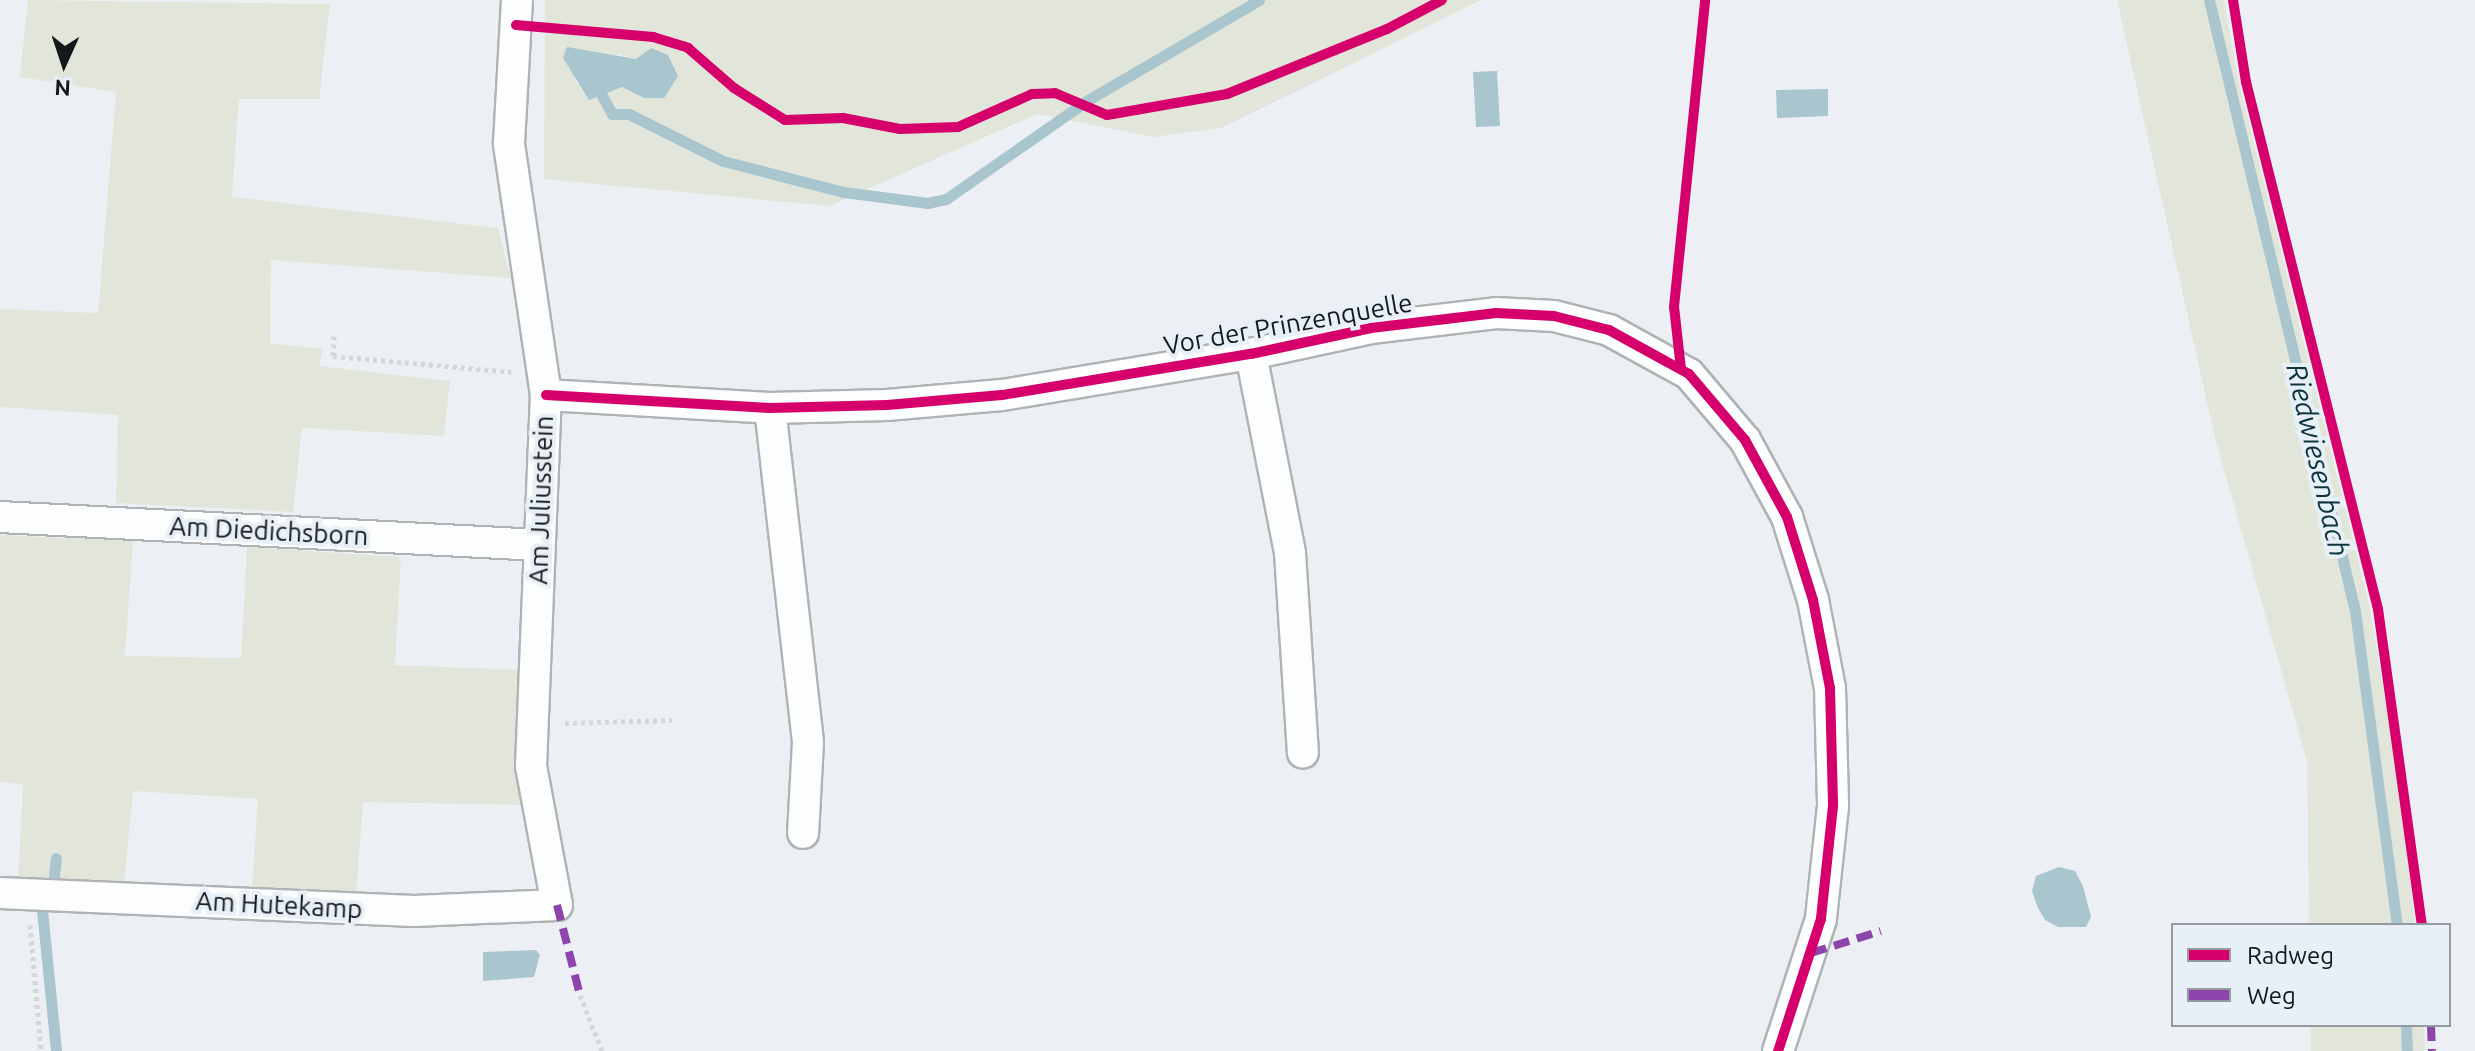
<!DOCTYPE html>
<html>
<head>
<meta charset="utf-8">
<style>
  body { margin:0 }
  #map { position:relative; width:2475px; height:1051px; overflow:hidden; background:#ecf0f4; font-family:Ubuntu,sans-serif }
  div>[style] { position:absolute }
  .green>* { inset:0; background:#e2e6da }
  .water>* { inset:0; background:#a9c5ce }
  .stream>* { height:11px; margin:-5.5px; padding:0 5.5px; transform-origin:5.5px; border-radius:5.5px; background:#a9c5ce }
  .path>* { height:5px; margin-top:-2.5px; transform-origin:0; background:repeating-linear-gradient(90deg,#d4d6d7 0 4px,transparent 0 8px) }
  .roads { filter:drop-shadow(2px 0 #b0b3b6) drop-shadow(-2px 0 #b0b3b6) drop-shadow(0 2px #b0b3b6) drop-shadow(0 -2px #b0b3b6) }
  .minor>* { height:30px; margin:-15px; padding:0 15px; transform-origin:15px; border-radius:15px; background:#fcfdfd }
  .quiet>* { height:8px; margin-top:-4px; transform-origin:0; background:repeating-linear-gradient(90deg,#8e44ad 0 16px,transparent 0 24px) }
  .cycleway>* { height:10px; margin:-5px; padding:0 5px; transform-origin:5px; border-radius:5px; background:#d6006c }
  span { translate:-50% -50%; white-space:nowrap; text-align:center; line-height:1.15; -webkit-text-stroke:8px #e8f0f7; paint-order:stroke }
  .street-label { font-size:26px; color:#15181b }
  .water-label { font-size:28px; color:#0d333c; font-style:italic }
  .legend { position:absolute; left:2171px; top:923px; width:280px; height:104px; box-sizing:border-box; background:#e8f0f7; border:2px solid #949a9f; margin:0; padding:10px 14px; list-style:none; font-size:24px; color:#15181b }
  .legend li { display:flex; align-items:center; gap:16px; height:40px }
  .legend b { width:40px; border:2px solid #949a9f }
  .north { position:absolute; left:24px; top:24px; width:80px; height:80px; -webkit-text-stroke:6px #e8f0f7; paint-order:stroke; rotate:183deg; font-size:22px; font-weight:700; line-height:32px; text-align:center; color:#15181b }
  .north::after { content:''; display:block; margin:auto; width:28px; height:36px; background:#15181b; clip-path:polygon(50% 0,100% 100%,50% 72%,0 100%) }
</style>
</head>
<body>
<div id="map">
  <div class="green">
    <i style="clip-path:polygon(28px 0,330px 4px,319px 99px,239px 99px,232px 197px,498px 228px,511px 278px,271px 260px,270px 343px,323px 349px,319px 366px,450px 381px,444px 436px,302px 428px,293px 512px,116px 503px,118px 415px,0 407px,0 309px,98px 313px,116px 92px,20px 77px)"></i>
    <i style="clip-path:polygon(evenodd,545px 0,1481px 0,1222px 128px,1153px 137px,1037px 114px,829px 206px,544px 179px,545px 0,618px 54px,636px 59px,644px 98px,622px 87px,576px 84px,574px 71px,618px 54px)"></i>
    <i style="clip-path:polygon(2117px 0,2224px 0,2239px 83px,2370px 608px,2402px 798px,2415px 925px,2309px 925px,2307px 762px,2215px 438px)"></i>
    <i style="clip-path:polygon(0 535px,133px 541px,125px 656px,241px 658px,247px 547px,401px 557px,395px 665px,525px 670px,521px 805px,363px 802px,356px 896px,252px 888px,258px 799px,133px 791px,124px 883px,18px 880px,23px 784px,0 782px)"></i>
    <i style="clip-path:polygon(2311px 1025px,2424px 1025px,2425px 1051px,2311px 1051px)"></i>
  </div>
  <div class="water">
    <i style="clip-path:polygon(567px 47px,636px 59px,651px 48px,668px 55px,678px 76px,664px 98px,644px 98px,622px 87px,589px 100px,563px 58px)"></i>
    <i style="clip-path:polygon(1497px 71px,1500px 126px,1476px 127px,1473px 72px)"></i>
    <i style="clip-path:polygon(1828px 89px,1828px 116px,1777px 118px,1776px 90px)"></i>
    <i style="clip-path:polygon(2059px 867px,2075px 871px,2083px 886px,2091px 917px,2086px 927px,2058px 927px,2045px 920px,2038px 908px,2032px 891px,2036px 876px)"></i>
    <i style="clip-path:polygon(536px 950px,540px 955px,534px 977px,483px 981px,483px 952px)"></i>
  </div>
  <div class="stream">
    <i style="left:2209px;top:0;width:628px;rotate:76.56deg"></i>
    <i style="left:2355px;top:611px;width:317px;rotate:82.4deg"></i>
    <i style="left:596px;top:85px;width:33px;rotate:61deg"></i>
    <i style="left:612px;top:114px;width:17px"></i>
    <i style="left:629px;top:114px;width:105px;rotate:26.6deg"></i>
    <i style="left:723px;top:161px;width:125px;rotate:14.4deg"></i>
    <i style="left:844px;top:192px;width:84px;rotate:7.5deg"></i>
    <i style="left:927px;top:203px;width:19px;rotate:-12deg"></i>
    <i style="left:946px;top:199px;width:173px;rotate:-34.9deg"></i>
    <i style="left:1088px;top:100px;width:198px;rotate:-30.3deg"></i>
    <i style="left:54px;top:876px;width:18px;rotate:-84deg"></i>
    <i style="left:42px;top:910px;width:142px;rotate:84.3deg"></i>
    <i style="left:2406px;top:1025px;width:26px;rotate:88deg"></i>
  </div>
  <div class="path">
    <i style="left:334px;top:336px;width:20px;rotate:93deg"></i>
    <i style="left:333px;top:356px;width:179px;rotate:5.1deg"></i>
    <i style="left:565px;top:723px;width:107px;rotate:-1.6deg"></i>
    <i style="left:30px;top:925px;width:126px;rotate:85deg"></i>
    <i style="left:580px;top:995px;width:60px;rotate:68.6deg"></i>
  </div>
  <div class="roads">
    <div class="minor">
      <i style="left:1251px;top:354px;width:203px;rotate:78.9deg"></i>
      <i style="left:1290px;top:553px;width:200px;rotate:86.3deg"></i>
      <i style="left:546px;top:395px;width:224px;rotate:3.3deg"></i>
      <i style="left:770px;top:408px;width:117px;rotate:-1.5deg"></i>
      <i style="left:887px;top:405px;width:115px;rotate:-5deg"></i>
      <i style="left:1002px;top:395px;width:252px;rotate:-9.4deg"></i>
      <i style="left:1251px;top:354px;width:123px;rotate:-12.2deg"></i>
      <i style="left:1371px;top:328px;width:126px;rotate:-6.8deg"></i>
      <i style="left:1496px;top:313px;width:58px;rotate:3deg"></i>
      <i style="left:1554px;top:316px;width:57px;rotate:14.3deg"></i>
      <i style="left:1609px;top:330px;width:91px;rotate:28.8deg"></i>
      <i style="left:1689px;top:374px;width:87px;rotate:49.7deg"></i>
      <i style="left:1745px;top:440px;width:88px;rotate:61.4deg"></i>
      <i style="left:1787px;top:517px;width:87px;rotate:72.6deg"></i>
      <i style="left:1813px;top:600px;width:90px;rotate:79.1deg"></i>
      <i style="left:1830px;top:688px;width:118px;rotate:88.5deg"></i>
      <i style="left:1833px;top:806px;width:114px;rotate:96.1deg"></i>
      <i style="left:1821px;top:919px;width:139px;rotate:108deg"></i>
      <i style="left:770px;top:408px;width:336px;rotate:83.5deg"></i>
      <i style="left:808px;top:742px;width:91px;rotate:93.1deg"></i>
      <i style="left:0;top:517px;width:540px;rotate:2.97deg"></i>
      <i style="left:0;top:893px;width:414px;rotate:2.5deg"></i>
      <i style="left:414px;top:911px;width:143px;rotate:-2.4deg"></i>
      <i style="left:557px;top:905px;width:141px;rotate:-100.6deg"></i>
      <i style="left:531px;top:766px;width:371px;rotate:-87.7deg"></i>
      <i style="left:546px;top:395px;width:255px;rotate:-98.4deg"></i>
      <i style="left:509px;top:143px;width:143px;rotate:-86.8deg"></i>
    </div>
  </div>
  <div class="quiet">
    <i style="left:557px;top:905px;width:93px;rotate:75.7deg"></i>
    <i style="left:1811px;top:953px;width:73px;rotate:-17.4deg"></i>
    <i style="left:2431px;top:1025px;width:26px;rotate:88deg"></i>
  </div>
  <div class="cycleway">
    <i style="left:2233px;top:0;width:83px;rotate:81deg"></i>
    <i style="left:2246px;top:82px;width:543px;rotate:75.94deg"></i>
    <i style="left:2378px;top:609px;width:319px;rotate:82.1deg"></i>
    <i style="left:516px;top:25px;width:138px;rotate:5deg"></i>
    <i style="left:653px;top:37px;width:37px;rotate:17deg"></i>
    <i style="left:688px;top:48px;width:61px;rotate:41deg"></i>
    <i style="left:734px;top:88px;width:60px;rotate:32.1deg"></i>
    <i style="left:785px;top:120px;width:58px;rotate:-2deg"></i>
    <i style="left:843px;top:118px;width:58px;rotate:10.9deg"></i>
    <i style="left:900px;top:129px;width:58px;rotate:-2deg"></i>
    <i style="left:958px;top:127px;width:81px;rotate:-24deg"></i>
    <i style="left:1032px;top:94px;width:23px;rotate:-2deg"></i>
    <i style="left:1055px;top:93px;width:56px;rotate:22.9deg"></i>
    <i style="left:1107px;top:115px;width:122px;rotate:-9.9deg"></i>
    <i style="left:1227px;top:94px;width:173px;rotate:-22.1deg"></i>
    <i style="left:1387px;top:29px;width:62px;rotate:-27.8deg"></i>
    <i style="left:1681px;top:369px;width:62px;rotate:-96.4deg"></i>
    <i style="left:1674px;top:307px;width:309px;rotate:-84.2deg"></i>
    <i style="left:546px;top:395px;width:224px;rotate:3.3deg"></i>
    <i style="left:770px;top:408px;width:117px;rotate:-1.5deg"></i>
    <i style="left:887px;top:405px;width:115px;rotate:-5deg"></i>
    <i style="left:1002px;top:395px;width:252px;rotate:-9.4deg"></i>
    <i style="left:1251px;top:354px;width:123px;rotate:-12.2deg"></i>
    <i style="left:1371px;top:328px;width:126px;rotate:-6.8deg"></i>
    <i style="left:1496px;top:313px;width:58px;rotate:3deg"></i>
    <i style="left:1554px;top:316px;width:57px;rotate:14.3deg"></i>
    <i style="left:1609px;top:330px;width:91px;rotate:28.8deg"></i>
    <i style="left:1689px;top:374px;width:87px;rotate:49.7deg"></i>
    <i style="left:1745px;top:440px;width:88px;rotate:61.4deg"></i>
    <i style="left:1787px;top:517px;width:87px;rotate:72.6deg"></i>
    <i style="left:1813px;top:600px;width:90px;rotate:79.1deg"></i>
    <i style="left:1830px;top:688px;width:118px;rotate:88.5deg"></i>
    <i style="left:1833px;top:806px;width:114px;rotate:96.1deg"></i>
    <i style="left:1821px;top:919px;width:139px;rotate:108deg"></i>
  </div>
  <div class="street-label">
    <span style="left:1288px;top:324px;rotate:-10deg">Vor der Prinzenquelle</span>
    <span style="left:541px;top:500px;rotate:-88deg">Am Juliusstein</span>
    <span style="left:269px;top:531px;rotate:3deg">Am Diedichsborn</span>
    <span style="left:279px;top:905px;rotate:3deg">Am Hutekamp</span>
  </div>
  <div class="water-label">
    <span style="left:2318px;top:460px;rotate:77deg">Riedwiesenbach</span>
  </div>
  <ul class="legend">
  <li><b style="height:10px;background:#d6006c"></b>Radweg</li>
  <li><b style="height:10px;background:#8e44ad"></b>Weg</li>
  </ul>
  <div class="north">N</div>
</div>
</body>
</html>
